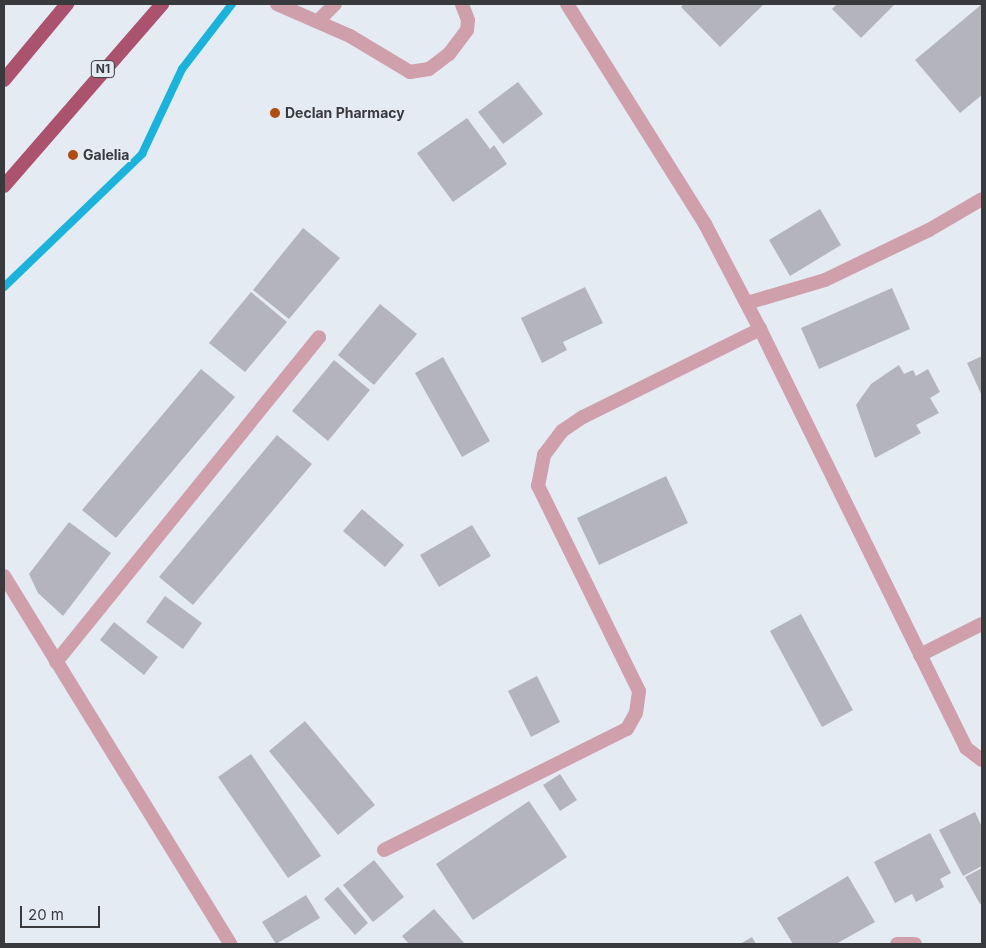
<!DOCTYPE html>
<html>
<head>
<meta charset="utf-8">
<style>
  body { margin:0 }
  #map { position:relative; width:986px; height:948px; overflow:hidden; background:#e5ebf3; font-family:Inter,sans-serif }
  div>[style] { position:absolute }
  .stream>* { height:8px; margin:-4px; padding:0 4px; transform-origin:4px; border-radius:4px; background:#1bb3dc }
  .building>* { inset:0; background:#b4b4bd }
  .service>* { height:14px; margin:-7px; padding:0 7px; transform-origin:7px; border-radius:7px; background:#cfa0ac }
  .minor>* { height:14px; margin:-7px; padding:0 7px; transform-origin:7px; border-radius:7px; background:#cfa0ac }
  .trunk>* { height:14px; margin:-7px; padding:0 7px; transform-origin:7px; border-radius:7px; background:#aa526e }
  .dots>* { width:14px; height:14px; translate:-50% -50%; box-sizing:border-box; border:2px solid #e5ebf3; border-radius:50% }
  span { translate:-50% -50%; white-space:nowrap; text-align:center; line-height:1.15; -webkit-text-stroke:4px #e5ebf3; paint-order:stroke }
  .shield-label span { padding:1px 4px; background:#e5ebf3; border:1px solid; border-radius:4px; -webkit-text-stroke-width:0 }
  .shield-label { font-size:12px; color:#383a3e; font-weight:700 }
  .poi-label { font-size:14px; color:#383a3e; font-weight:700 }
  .left { translate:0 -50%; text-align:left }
  .frame { position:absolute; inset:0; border:5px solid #383a3e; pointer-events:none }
  .scale { position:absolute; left:20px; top:906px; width:80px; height:22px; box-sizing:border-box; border:2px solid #383a3e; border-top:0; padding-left:6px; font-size:15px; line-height:18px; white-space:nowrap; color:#383a3e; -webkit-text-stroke:4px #e5ebf3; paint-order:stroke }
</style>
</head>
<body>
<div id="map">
  <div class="stream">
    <i style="left:4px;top:287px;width:192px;rotate:-43.9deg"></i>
    <i style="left:142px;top:154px;width:94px;rotate:-64.8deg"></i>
    <i style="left:182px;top:69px;width:82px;rotate:-52.4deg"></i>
  </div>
  <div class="building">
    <i style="clip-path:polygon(684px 4px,764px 4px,720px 47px,681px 7px)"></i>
    <i style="clip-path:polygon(837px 4px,895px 4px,861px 38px,832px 9px)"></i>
    <i style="clip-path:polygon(982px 4px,982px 95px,960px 113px,915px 60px)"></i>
    <i style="clip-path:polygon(518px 82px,543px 114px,503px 144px,478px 112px)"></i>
    <i style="clip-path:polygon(467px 118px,490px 149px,494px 145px,507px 164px,453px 202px,417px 153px)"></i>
    <i style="clip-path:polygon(820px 209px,841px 245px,790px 276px,769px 240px)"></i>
    <i style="clip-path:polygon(303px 228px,340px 258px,289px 319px,253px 290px)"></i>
    <i style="clip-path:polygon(585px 287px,603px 323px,563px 342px,567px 350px,542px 363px,521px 318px)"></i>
    <i style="clip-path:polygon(892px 288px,910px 329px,819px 369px,801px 328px)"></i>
    <i style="clip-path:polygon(251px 292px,287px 322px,245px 372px,209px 343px)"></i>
    <i style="clip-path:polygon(380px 304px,417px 334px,374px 385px,338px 355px)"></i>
    <i style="clip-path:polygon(982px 356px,982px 396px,967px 363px)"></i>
    <i style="clip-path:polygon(443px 357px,490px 441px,462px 457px,415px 373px)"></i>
    <i style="clip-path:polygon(334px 360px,370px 390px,328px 441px,292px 411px)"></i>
    <i style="clip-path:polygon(899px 365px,904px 374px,913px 370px,916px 376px,928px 369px,940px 392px,930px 398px,939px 413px,916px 425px,921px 433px,875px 458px,856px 405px,871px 384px)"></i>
    <i style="clip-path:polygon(201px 369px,235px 397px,116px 538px,82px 510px)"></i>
    <i style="clip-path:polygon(277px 435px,312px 464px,193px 605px,159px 577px)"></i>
    <i style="clip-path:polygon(666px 476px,688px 523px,599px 565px,577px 518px)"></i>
    <i style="clip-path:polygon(362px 509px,404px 545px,385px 567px,343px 531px)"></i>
    <i style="clip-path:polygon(69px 522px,111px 553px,63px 616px,38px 593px,29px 574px)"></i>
    <i style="clip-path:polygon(472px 525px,491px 556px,439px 587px,420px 555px)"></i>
    <i style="clip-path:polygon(165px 596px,202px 623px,183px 649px,146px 622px)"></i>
    <i style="clip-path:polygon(801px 614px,853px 710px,822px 727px,770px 631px)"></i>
    <i style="clip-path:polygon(114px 622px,158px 657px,144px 675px,100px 640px)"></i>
    <i style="clip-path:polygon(537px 676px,560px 722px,531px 737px,508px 691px)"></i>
    <i style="clip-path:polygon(305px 721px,375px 805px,338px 835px,269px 751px)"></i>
    <i style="clip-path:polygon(251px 754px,321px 856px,288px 878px,218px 777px)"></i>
    <i style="clip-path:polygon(560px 774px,577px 800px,560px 811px,543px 785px)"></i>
    <i style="clip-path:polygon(529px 801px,567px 857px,473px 920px,436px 864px)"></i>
    <i style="clip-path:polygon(975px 812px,982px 827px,982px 866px,963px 876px,939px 830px)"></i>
    <i style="clip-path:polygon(930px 833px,951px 873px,940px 879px,944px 887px,916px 902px,912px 894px,895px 903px,874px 862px)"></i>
    <i style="clip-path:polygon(374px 860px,404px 897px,373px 922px,343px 885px)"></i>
    <i style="clip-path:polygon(982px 868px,982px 903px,980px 904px,965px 877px)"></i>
    <i style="clip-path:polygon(848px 876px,875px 922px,836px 944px,793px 944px,777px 918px)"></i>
    <i style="clip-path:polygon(338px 887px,368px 923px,355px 935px,324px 899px)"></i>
    <i style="clip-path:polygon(306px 895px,320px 918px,276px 944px,262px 922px)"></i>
    <i style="clip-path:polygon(434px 909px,465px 944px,409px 944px,402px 936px)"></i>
    <i style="clip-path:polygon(752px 937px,756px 944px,740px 944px)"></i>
  </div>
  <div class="service">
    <i style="left:277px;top:4px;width:80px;rotate:23.7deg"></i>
    <i style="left:350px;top:36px;width:70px;rotate:31deg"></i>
    <i style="left:410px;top:72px;width:19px;rotate:-9deg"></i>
    <i style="left:429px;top:69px;width:25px;rotate:-37deg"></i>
    <i style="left:449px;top:54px;width:30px;rotate:-53deg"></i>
    <i style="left:467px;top:30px;width:10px;rotate:-84deg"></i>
    <i style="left:468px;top:20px;width:17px;rotate:-111deg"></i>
    <i style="left:318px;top:21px;width:24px;rotate:-45deg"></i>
  </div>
  <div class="minor">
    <i style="left:567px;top:4px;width:260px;rotate:57.9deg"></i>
    <i style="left:705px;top:224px;width:119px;rotate:62.4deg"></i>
    <i style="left:760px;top:329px;width:467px;rotate:63.8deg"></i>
    <i style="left:966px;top:748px;width:20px;rotate:37deg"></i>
    <i style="left:747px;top:303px;width:81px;rotate:-16.4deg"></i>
    <i style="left:825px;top:280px;width:115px;rotate:-25.7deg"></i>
    <i style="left:929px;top:230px;width:61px;rotate:-30.3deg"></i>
    <i style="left:4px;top:576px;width:432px;rotate:58.4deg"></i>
    <i style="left:920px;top:655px;width:69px;rotate:-26.6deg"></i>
    <i style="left:56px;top:662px;width:418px;rotate:-51deg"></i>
    <i style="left:384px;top:850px;width:271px;rotate:-26.5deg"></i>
    <i style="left:627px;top:729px;width:18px;rotate:-61deg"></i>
    <i style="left:636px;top:713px;width:22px;rotate:-82deg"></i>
    <i style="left:639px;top:691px;width:229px;rotate:-116.2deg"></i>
    <i style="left:538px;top:486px;width:32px;rotate:-79deg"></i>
    <i style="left:544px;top:455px;width:30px;rotate:-53deg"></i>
    <i style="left:562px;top:431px;width:25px;rotate:-34deg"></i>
    <i style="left:583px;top:417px;width:198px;rotate:-26.4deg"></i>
    <i style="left:897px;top:944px;width:18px"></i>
  </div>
  <div class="trunk">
    <i style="left:4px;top:80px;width:99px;rotate:-50.3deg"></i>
    <i style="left:4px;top:186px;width:241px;rotate:-49deg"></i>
  </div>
  <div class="dots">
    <i style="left:275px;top:113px;background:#af4d12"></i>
    <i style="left:73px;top:155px;background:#af4d12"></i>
  </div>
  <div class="shield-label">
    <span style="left:103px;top:69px">N1</span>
  </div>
  <div class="poi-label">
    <span class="left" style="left:285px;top:113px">Declan Pharmacy</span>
    <span class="left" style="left:83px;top:155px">Galelia</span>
  </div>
  <div class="frame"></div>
  <div class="scale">20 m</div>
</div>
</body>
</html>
